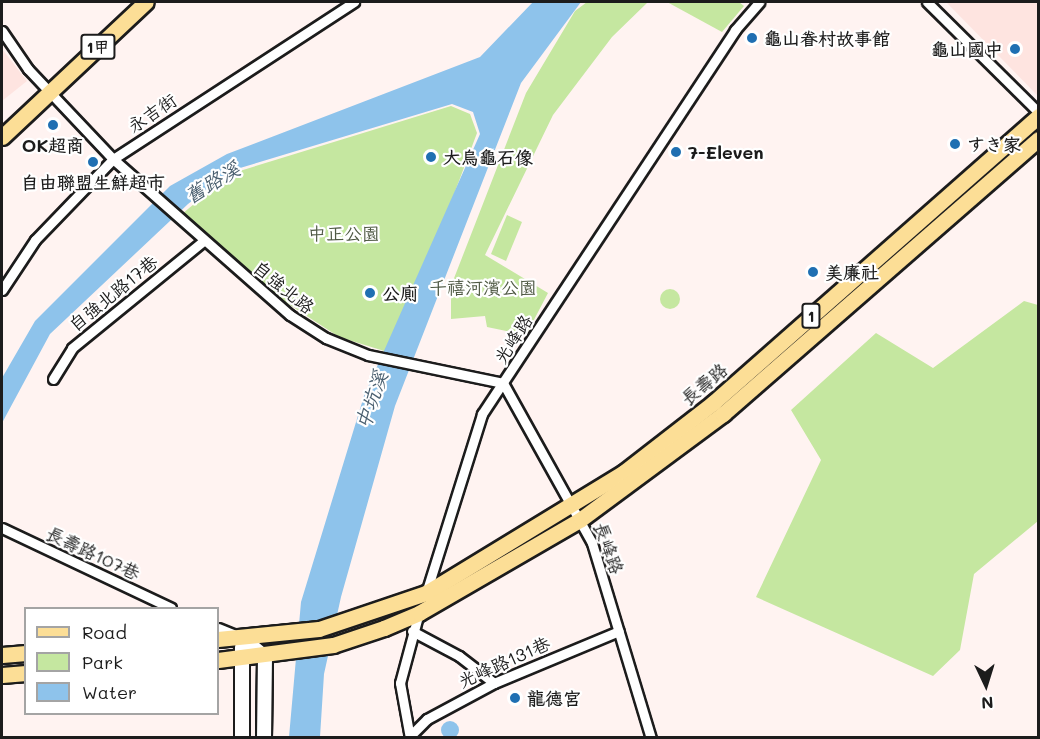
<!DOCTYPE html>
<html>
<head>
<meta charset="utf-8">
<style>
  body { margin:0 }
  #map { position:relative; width:1040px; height:739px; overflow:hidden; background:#fff3f1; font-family:Mali,"LXGW WenKai TC","Klee One",sans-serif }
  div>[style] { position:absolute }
  .built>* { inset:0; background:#fee4e0 }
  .green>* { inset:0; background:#c5e7a0 }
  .round { border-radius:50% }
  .water>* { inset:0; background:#8ec3eb }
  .roads { filter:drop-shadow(2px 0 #1c1c1c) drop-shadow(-2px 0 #1c1c1c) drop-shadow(0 2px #1c1c1c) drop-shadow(0 -2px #1c1c1c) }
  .street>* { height:9px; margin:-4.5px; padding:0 4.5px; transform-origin:4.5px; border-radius:4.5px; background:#fff }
  .secondary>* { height:14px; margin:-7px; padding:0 7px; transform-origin:7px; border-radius:7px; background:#fff }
  .primary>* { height:15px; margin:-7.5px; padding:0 7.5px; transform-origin:7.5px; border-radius:7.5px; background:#fcde96 }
  .dots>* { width:16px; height:16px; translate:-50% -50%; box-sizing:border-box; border:3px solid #fff; border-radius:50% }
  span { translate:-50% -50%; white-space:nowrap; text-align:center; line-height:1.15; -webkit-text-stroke:4.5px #fff; paint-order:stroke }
  .shield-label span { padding:2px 4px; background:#fff; border:2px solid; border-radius:4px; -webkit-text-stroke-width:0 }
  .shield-label { font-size:16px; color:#1c1c1c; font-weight:700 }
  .poi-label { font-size:18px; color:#1c1c1c; font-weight:700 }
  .left { translate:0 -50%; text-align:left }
  .right { translate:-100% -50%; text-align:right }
  .street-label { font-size:18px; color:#1c1c1c }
  .park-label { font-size:18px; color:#4f5944 }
  .water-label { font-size:20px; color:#4a5f6f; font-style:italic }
  .frame { position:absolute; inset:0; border:3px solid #1c1c1c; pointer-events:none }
  .legend { position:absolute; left:24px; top:607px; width:195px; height:108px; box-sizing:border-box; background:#fff; border:2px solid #a4a4a4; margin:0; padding:8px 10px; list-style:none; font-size:18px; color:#1c1c1c }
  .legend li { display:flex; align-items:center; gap:12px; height:30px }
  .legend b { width:30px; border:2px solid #a4a4a4 }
  .north { position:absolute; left:956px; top:655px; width:60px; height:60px; -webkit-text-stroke:4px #fff; paint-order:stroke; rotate:176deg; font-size:16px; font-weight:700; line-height:24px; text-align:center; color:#1c1c1c }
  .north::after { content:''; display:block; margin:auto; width:21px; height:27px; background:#1c1c1c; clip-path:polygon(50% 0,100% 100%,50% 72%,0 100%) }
</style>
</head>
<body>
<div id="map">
  <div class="built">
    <i style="clip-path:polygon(946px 2px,1038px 2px,1038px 96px)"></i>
    <i style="clip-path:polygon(2px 49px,27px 81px,2px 101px)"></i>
  </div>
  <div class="green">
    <i style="clip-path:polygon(587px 2px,648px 2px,612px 37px,553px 115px,485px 255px,548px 293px,526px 335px,487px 327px,485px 316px,451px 319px,451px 286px,526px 93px,575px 11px)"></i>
    <i style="clip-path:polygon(667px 2px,739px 2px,744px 6px,722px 32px)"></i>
    <i style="clip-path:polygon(451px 106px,470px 114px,477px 133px,394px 354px,339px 337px,270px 292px,182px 214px,230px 174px)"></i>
    <i style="clip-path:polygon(507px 215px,522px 222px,506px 261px,491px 254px)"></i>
    <i class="round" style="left:660px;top:289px;width:20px;height:20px"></i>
    <i style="clip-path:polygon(1024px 301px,1038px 305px,1038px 521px,974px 574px,960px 650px,933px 676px,756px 597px,821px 460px,791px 410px,876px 333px,933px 368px)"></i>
  </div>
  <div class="water">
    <i style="clip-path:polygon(533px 2px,581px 2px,521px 83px,395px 406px,341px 597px,324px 674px,320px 737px,289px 737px,301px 602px,364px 396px,480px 134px,473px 112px,452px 104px,230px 171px,188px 204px,50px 334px,2px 423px,2px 378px,35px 321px,170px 186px,227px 154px,480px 57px)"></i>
    <i class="round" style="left:441px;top:721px;width:18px;height:18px"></i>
  </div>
  <div class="roads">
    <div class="street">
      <i style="left:927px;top:2px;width:156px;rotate:44.7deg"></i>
      <i style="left:2px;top:31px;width:46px;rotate:55.6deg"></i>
      <i style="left:28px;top:69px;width:124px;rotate:46.6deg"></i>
      <i style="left:113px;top:159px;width:236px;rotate:41.4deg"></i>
      <i style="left:290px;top:315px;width:43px;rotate:32.6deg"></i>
      <i style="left:326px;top:338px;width:45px;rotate:22deg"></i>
      <i style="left:368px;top:355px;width:138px;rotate:11.7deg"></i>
      <i style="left:2px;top:290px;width:60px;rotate:-56.6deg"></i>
      <i style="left:35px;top:240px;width:112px;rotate:-46.1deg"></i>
      <i style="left:113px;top:159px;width:288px;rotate:-33.1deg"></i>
      <i style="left:53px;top:379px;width:36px;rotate:-58deg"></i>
      <i style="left:72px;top:348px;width:169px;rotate:-39.2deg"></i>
      <i style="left:503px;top:383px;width:183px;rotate:60.9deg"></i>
      <i style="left:592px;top:543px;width:204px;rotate:73.2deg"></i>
      <i style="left:2px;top:528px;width:187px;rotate:25.3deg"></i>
      <i style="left:426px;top:593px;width:188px;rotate:-72.6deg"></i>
      <i style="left:482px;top:414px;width:460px;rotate:-56.6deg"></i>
      <i style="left:735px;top:30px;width:37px;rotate:-49deg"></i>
      <i style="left:218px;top:628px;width:18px;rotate:22deg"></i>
      <i style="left:412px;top:631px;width:53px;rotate:28deg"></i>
      <i style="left:459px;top:656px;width:44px;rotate:37.6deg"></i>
      <i style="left:410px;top:736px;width:24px;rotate:-45deg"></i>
      <i style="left:427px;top:719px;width:76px;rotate:-28.2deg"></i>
      <i style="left:494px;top:683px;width:135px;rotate:-22.6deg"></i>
      <i style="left:410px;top:738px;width:56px;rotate:-100.3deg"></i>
      <i style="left:400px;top:683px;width:73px;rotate:-75deg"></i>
    </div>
    <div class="secondary">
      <i style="left:241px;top:637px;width:31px;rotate:40deg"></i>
      <i style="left:265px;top:657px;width:81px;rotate:90.7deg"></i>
      <i style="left:242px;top:738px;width:91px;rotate:-90deg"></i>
    </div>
    <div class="primary">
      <i style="left:2px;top:137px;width:197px;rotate:-43.2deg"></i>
      <i style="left:218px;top:639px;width:101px;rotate:-5.7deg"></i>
      <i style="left:319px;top:629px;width:113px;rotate:-18.6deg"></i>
      <i style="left:426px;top:593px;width:232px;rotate:-31.4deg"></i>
      <i style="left:624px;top:472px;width:113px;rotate:-37.8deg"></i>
      <i style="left:713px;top:403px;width:434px;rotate:-41.4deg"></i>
      <i style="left:2px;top:655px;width:24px;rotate:-5deg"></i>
      <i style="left:218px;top:660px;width:116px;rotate:-7.4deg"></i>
      <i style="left:333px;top:645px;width:54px;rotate:-18.4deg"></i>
      <i style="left:384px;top:628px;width:38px;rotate:-23deg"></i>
      <i style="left:419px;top:613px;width:187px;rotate:-30.1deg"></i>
      <i style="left:581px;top:519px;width:177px;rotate:-36.5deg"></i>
      <i style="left:723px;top:414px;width:418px;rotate:-41.1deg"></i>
      <i style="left:2px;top:675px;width:24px;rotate:-5deg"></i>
    </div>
  </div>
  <div class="dots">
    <i style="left:752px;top:38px;background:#1f6fb2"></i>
    <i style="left:1015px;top:49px;background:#1f6fb2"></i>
    <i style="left:53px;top:125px;background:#1f6fb2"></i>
    <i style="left:955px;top:144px;background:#1f6fb2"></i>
    <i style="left:676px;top:152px;background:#1f6fb2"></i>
    <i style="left:431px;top:157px;background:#1f6fb2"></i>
    <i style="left:93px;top:162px;background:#1f6fb2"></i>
    <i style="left:813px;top:272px;background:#1f6fb2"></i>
    <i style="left:370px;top:293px;background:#1f6fb2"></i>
    <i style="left:515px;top:698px;background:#1f6fb2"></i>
  </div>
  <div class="shield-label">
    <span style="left:98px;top:47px">1甲</span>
    <span style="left:811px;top:316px">1</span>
  </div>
  <div class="poi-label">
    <span class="left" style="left:764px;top:38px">龜山眷村故事館</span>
    <span class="right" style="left:1003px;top:49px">龜山國中</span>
    <span class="left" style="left:967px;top:144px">すき家</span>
    <span style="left:53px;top:145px">OK超商</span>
    <span class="left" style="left:688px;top:152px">7-Eleven</span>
    <span class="left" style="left:443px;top:157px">大烏龜石像</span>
    <span style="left:93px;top:182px">自由聯盟生鮮超市</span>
    <span class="left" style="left:825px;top:272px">美廉社</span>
    <span class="left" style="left:382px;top:293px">公廁</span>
    <span class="left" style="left:527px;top:698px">龍德宮</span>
  </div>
  <div class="street-label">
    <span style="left:152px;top:113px;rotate:-34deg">永吉街</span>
    <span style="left:284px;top:287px;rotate:39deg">自強北路</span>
    <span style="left:113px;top:293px;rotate:-39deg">自強北路17巷</span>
    <span style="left:513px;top:339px;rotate:-57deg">光峰路</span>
    <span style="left:704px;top:384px;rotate:-40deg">長壽路</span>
    <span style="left:609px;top:548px;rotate:70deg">長峰路</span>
    <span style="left:93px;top:553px;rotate:25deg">長壽路107巷</span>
    <span style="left:504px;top:662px;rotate:-24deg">光峰路131巷</span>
  </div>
  <div class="park-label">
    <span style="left:344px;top:233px">中正公園</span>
    <span style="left:483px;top:287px">千禧河濱公園</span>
  </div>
  <div class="water-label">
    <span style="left:212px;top:182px;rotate:-31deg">舊路溪</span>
    <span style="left:371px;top:400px;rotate:-71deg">中坑溪</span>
  </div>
  <div class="frame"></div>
  <ul class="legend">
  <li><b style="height:8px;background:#fcde96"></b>Road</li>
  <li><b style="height:16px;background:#c5e7a0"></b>Park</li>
  <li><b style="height:16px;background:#8ec3eb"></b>Water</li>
  </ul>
  <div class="north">N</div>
</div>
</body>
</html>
